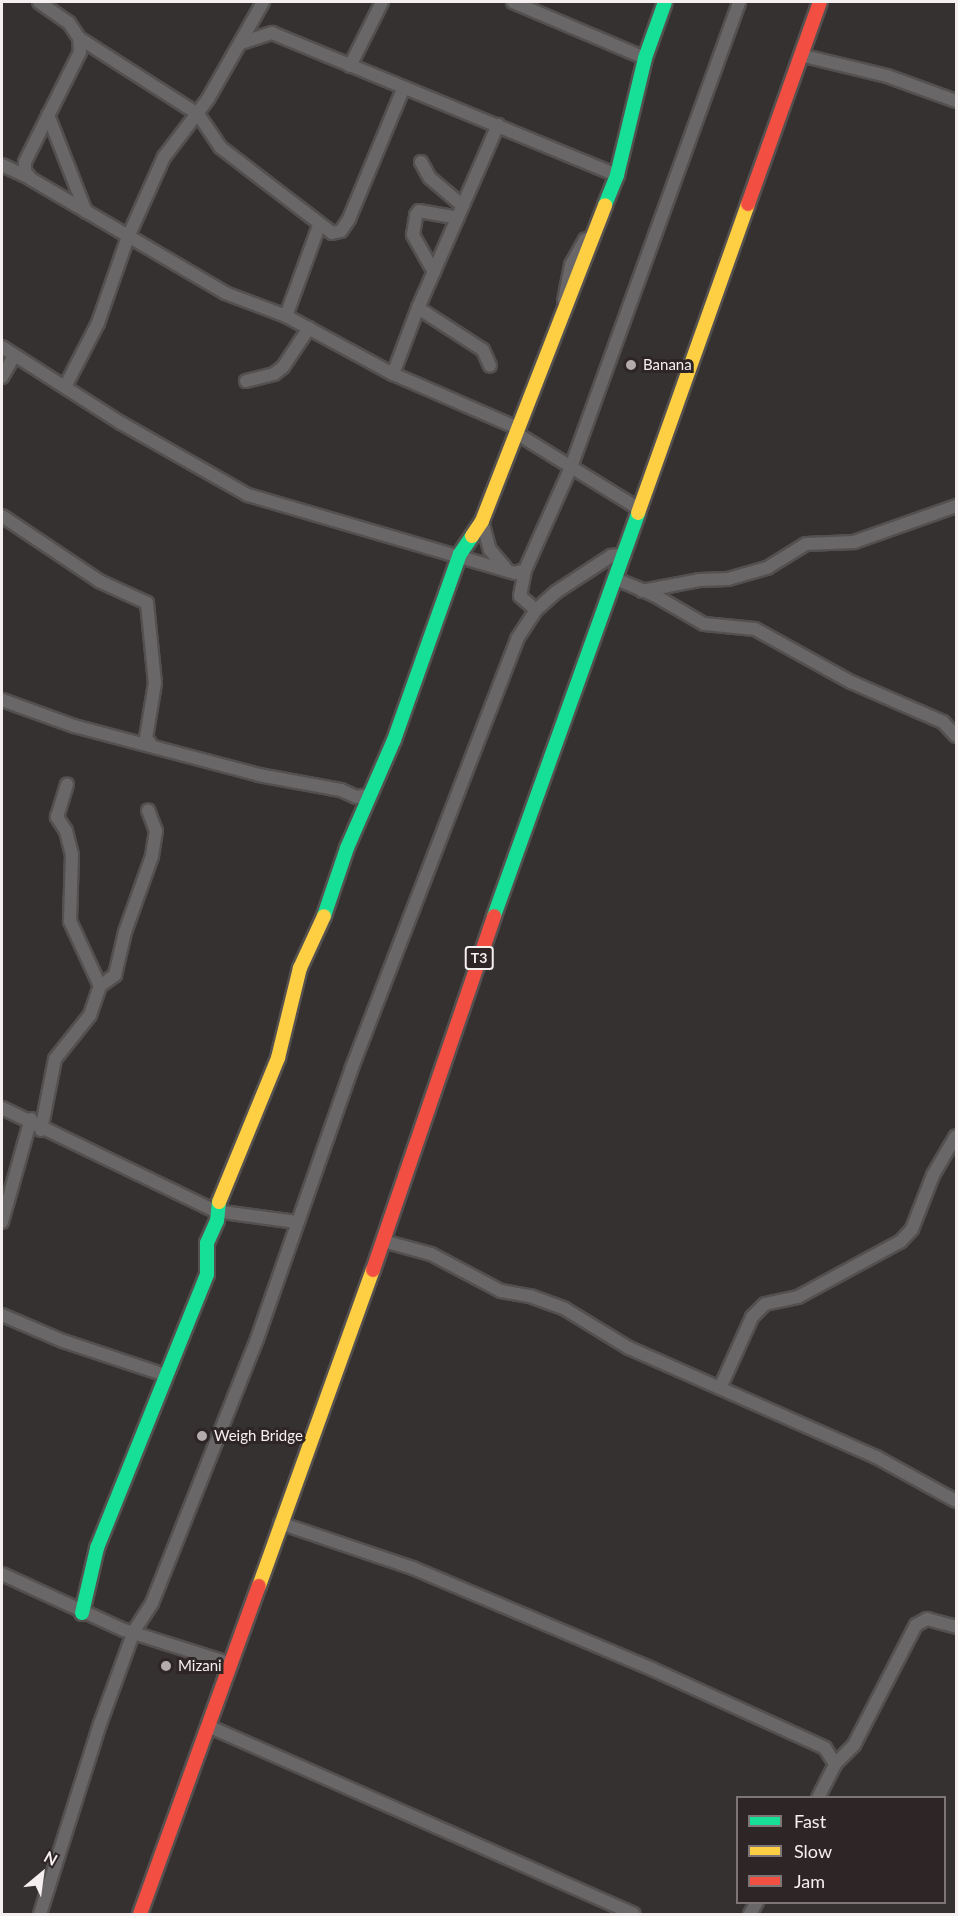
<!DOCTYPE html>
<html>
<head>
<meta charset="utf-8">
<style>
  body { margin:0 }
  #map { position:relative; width:958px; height:1916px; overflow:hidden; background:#363131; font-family:Lato,sans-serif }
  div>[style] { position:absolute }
  .roads { filter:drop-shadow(2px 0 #545050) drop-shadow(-2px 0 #545050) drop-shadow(0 2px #545050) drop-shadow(0 -2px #545050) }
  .street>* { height:12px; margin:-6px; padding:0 6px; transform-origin:6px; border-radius:6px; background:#696767 }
  .fast>* { height:14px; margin:-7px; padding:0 7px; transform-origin:7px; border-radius:7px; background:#16e098 }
  .slow>* { height:14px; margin:-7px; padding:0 7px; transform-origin:7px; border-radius:7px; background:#ffcf43 }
  .jam>* { height:14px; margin:-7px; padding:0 7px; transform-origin:7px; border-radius:7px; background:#f24e42 }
  .dots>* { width:16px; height:16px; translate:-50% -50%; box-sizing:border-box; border:3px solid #2e2526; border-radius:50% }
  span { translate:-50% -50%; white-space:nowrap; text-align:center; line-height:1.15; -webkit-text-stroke:6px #2e2526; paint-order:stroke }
  .shield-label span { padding:2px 4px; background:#2e2526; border:2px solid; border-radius:4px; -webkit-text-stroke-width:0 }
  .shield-label { font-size:14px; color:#f5efef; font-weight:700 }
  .poi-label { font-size:15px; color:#f5efef }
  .left { translate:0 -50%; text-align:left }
  .frame { position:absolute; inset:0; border:3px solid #f5efef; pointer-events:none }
  .legend { position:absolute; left:736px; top:1796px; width:210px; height:108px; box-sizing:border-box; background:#2e2526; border:2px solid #7e7676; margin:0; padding:8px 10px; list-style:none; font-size:18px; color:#f5efef }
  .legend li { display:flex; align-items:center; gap:12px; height:30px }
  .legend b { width:30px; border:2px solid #7e7676 }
  .north { position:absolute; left:12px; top:1844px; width:60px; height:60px; -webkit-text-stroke:4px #2e2526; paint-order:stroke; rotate:29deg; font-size:16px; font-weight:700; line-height:24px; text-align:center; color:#f5efef }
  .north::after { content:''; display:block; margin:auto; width:21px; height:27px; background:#f5efef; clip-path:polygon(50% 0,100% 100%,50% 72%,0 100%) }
</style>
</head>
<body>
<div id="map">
  <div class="roads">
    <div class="street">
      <i style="left:39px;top:2px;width:37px;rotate:35deg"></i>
      <i style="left:69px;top:23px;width:18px;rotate:56deg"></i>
      <i style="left:79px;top:38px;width:14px;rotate:86deg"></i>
      <i style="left:80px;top:52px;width:123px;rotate:116.6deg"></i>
      <i style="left:25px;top:162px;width:9px;rotate:90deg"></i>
      <i style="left:25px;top:171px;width:10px;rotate:53deg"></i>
      <i style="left:31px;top:179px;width:225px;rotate:30.4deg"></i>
      <i style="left:225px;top:293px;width:65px;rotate:20.7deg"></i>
      <i style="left:286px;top:316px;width:122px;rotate:28.5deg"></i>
      <i style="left:393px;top:374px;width:136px;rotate:23.4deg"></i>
      <i style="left:513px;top:2px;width:143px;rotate:23deg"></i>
      <i style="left:79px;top:38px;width:141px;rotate:32.6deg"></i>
      <i style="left:198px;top:114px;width:40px;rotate:56deg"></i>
      <i style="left:220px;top:147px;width:141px;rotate:37.5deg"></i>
      <i style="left:332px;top:233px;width:9px;rotate:-13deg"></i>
      <i style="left:341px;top:231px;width:14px;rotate:-56deg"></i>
      <i style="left:349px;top:219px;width:141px;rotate:-67.4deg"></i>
      <i style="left:241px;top:43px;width:33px;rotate:-18deg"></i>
      <i style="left:272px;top:33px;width:373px;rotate:22.4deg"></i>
      <i style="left:800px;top:55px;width:89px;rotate:13.6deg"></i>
      <i style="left:887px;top:76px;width:73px;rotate:19.9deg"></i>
      <i style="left:350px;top:66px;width:72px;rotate:-63.4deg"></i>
      <i style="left:48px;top:115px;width:104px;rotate:68.6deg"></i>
      <i style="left:421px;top:162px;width:18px;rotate:61deg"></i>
      <i style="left:430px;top:178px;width:43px;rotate:40.3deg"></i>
      <i style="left:2px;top:165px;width:31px;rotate:25deg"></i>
      <i style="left:434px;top:272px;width:43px;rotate:-119.6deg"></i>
      <i style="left:413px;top:235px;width:20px;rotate:-81deg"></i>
      <i style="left:416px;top:215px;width:5px;rotate:-53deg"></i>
      <i style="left:419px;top:211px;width:39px;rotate:10deg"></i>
      <i style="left:564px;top:301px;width:37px;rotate:-79deg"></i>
      <i style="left:571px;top:265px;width:29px;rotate:-61deg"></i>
      <i style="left:585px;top:240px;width:8px;rotate:-23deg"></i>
      <i style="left:418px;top:308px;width:77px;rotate:32.9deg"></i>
      <i style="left:483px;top:350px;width:17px;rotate:66deg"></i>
      <i style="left:286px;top:316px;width:96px;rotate:-69.9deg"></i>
      <i style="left:2px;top:347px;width:141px;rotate:32.6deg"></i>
      <i style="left:121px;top:423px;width:146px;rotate:29.6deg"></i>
      <i style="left:248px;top:495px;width:278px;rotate:16.3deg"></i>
      <i style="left:515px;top:573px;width:10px;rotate:-17deg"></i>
      <i style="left:393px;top:374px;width:71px;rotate:-69.3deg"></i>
      <i style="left:418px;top:308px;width:200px;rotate:-66.4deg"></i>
      <i style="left:2px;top:377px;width:24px;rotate:-60deg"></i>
      <i style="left:246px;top:381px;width:29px;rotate:-14deg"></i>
      <i style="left:274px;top:374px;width:11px;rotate:-38deg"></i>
      <i style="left:283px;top:367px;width:47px;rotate:-56.3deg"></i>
      <i style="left:65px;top:387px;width:72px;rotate:-62.7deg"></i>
      <i style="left:98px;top:323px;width:91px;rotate:-70.8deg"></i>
      <i style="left:128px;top:237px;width:88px;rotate:-65.8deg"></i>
      <i style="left:164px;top:157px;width:73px;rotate:-52.8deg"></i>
      <i style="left:208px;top:99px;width:112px;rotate:-60.4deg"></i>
      <i style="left:516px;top:433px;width:145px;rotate:31.7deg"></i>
      <i style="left:2px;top:516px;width:117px;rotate:33.8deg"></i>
      <i style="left:99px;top:581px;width:53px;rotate:24.6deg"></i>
      <i style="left:147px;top:603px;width:80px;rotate:84.3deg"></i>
      <i style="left:155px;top:683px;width:56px;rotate:99.3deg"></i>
      <i style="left:146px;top:738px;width:6px;rotate:51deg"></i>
      <i style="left:482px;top:521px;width:30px;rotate:75deg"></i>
      <i style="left:490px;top:550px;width:23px;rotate:49deg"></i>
      <i style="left:616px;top:579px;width:41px;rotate:22.8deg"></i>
      <i style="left:654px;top:595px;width:58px;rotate:30.1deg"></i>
      <i style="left:704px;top:624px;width:51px;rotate:5.6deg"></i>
      <i style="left:755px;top:629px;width:110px;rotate:28.9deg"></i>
      <i style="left:851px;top:682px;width:100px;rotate:23.5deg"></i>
      <i style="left:943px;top:722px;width:19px;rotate:47deg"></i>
      <i style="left:642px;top:591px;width:58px;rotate:-10.9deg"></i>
      <i style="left:699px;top:580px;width:29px;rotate:-2deg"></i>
      <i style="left:728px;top:579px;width:41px;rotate:-15.8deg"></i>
      <i style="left:767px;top:568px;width:46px;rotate:-31.6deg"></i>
      <i style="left:806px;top:544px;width:48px;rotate:-2.4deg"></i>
      <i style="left:854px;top:542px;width:108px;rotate:-19.4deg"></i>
      <i style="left:536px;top:610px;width:21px;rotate:-139deg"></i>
      <i style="left:520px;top:596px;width:26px;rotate:-79deg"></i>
      <i style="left:525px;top:570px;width:113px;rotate:-65.9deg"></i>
      <i style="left:571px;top:467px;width:494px;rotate:-70.1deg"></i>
      <i style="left:2px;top:700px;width:77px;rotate:19.9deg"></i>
      <i style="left:74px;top:726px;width:191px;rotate:14.8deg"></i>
      <i style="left:259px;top:775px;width:83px;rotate:10.4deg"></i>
      <i style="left:341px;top:790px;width:17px;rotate:25deg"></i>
      <i style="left:356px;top:797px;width:12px;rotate:-9deg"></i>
      <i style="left:100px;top:986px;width:19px;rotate:-36deg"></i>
      <i style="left:115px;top:975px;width:44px;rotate:-76.9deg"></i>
      <i style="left:125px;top:932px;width:81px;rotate:-70.4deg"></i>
      <i style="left:152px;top:856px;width:25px;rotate:-81deg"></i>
      <i style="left:156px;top:831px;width:22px;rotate:-111deg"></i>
      <i style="left:2px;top:1108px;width:237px;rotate:25.8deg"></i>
      <i style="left:215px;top:1211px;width:82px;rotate:7.7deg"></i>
      <i style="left:41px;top:1130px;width:72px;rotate:-78.8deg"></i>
      <i style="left:55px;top:1059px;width:56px;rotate:-51.5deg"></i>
      <i style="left:90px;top:1015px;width:31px;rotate:-71deg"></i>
      <i style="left:100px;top:986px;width:72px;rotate:-114.8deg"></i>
      <i style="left:70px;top:921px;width:66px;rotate:-88.3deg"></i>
      <i style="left:72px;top:855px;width:25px;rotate:-104deg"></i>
      <i style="left:66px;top:831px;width:17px;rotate:-123deg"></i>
      <i style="left:57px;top:817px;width:34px;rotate:-73deg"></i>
      <i style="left:2px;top:1222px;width:107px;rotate:-74.3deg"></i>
      <i style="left:383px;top:1241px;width:50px;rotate:15.2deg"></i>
      <i style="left:431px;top:1254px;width:79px;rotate:27.9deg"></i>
      <i style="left:501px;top:1291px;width:29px;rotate:10deg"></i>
      <i style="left:530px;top:1296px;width:37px;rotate:20deg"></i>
      <i style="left:565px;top:1309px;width:75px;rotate:31.4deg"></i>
      <i style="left:629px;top:1348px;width:270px;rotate:23.8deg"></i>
      <i style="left:876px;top:1457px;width:91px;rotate:28.8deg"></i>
      <i style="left:2px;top:1315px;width:66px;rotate:23.1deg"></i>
      <i style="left:63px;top:1341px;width:108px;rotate:18.4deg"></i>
      <i style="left:720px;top:1388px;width:78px;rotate:-65.7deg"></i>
      <i style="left:752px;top:1317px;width:18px;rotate:-45deg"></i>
      <i style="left:765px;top:1304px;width:34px;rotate:-12deg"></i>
      <i style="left:798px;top:1297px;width:117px;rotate:-28.5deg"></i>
      <i style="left:901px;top:1241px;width:16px;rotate:-47deg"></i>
      <i style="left:912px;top:1229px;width:58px;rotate:-68.7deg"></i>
      <i style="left:933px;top:1175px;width:45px;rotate:-59.5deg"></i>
      <i style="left:280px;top:1523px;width:140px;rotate:18.7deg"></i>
      <i style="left:413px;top:1568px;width:259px;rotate:22.9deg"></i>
      <i style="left:652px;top:1669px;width:190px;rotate:24.5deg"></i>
      <i style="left:825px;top:1748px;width:19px;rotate:58deg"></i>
      <i style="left:2px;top:1574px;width:134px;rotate:24.7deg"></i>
      <i style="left:124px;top:1630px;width:113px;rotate:17.5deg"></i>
      <i style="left:210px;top:1727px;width:463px;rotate:23.8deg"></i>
      <i style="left:818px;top:1798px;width:38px;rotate:-63deg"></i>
      <i style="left:835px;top:1764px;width:27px;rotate:-45deg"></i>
      <i style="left:854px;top:1745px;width:135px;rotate:-62.7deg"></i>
      <i style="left:916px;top:1625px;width:13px;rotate:-29deg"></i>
      <i style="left:927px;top:1619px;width:30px;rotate:15deg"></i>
      <i style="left:40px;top:1914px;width:199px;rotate:-72.5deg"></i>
      <i style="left:100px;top:1724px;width:99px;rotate:-69.9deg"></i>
      <i style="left:134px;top:1631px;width:33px;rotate:-57deg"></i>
      <i style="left:152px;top:1603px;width:284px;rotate:-68.3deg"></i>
      <i style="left:257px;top:1339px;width:285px;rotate:-70.7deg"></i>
      <i style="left:351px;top:1070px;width:462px;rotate:-68.9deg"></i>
      <i style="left:517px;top:639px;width:35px;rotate:-57deg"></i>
      <i style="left:536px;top:610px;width:27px;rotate:-42deg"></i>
      <i style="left:556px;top:592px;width:66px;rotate:-33.2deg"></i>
      <i style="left:611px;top:556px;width:14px;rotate:-8deg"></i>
      <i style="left:750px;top:1914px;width:14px;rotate:-60deg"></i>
    </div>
    <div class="fast">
      <i style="left:605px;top:205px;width:32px;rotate:-68deg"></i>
      <i style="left:617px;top:175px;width:120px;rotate:-76.5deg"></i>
      <i style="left:645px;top:58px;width:59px;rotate:-70.3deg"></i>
      <i style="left:324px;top:916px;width:72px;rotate:-71.3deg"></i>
      <i style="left:347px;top:848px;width:118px;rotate:-66.5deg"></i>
      <i style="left:394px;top:740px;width:197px;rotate:-70.5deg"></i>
      <i style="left:460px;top:554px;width:22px;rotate:-56deg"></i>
      <i style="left:494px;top:916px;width:428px;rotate:-70.3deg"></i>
      <i style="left:82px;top:1613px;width:67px;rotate:-77deg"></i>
      <i style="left:97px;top:1548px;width:295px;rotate:-68.1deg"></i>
      <i style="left:207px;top:1274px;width:31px;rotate:-90deg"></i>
      <i style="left:207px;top:1243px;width:24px;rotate:-66deg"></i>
      <i style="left:217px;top:1221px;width:19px;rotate:-84deg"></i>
    </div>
    <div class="slow">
      <i style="left:638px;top:513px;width:328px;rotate:-70.4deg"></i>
      <i style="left:472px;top:536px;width:18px;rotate:-56deg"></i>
      <i style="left:482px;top:521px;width:339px;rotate:-68.7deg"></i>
      <i style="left:219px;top:1202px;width:156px;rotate:-67.7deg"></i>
      <i style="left:278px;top:1058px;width:93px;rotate:-76.3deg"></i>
      <i style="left:300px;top:968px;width:57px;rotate:-65.2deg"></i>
      <i style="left:259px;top:1586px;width:336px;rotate:-70.2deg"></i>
    </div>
    <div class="jam">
      <i style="left:748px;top:204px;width:214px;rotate:-70.4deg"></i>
      <i style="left:373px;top:1270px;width:374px;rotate:-71.1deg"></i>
      <i style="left:140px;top:1914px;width:349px;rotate:-70.1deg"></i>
    </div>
  </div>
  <div class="dots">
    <i style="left:631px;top:365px;background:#b2acac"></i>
    <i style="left:202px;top:1436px;background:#b2acac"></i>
    <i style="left:166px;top:1666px;background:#b2acac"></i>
  </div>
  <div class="shield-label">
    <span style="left:479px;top:958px">T3</span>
  </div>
  <div class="poi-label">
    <span class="left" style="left:643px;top:365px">Banana</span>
    <span class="left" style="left:214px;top:1436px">Weigh Bridge</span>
    <span class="left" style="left:178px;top:1666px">Mizani</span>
  </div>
  <div class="frame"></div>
  <ul class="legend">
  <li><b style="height:8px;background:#16e098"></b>Fast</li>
  <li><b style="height:8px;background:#ffcf43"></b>Slow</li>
  <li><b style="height:8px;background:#f24e42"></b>Jam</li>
  </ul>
  <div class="north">N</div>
</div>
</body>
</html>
